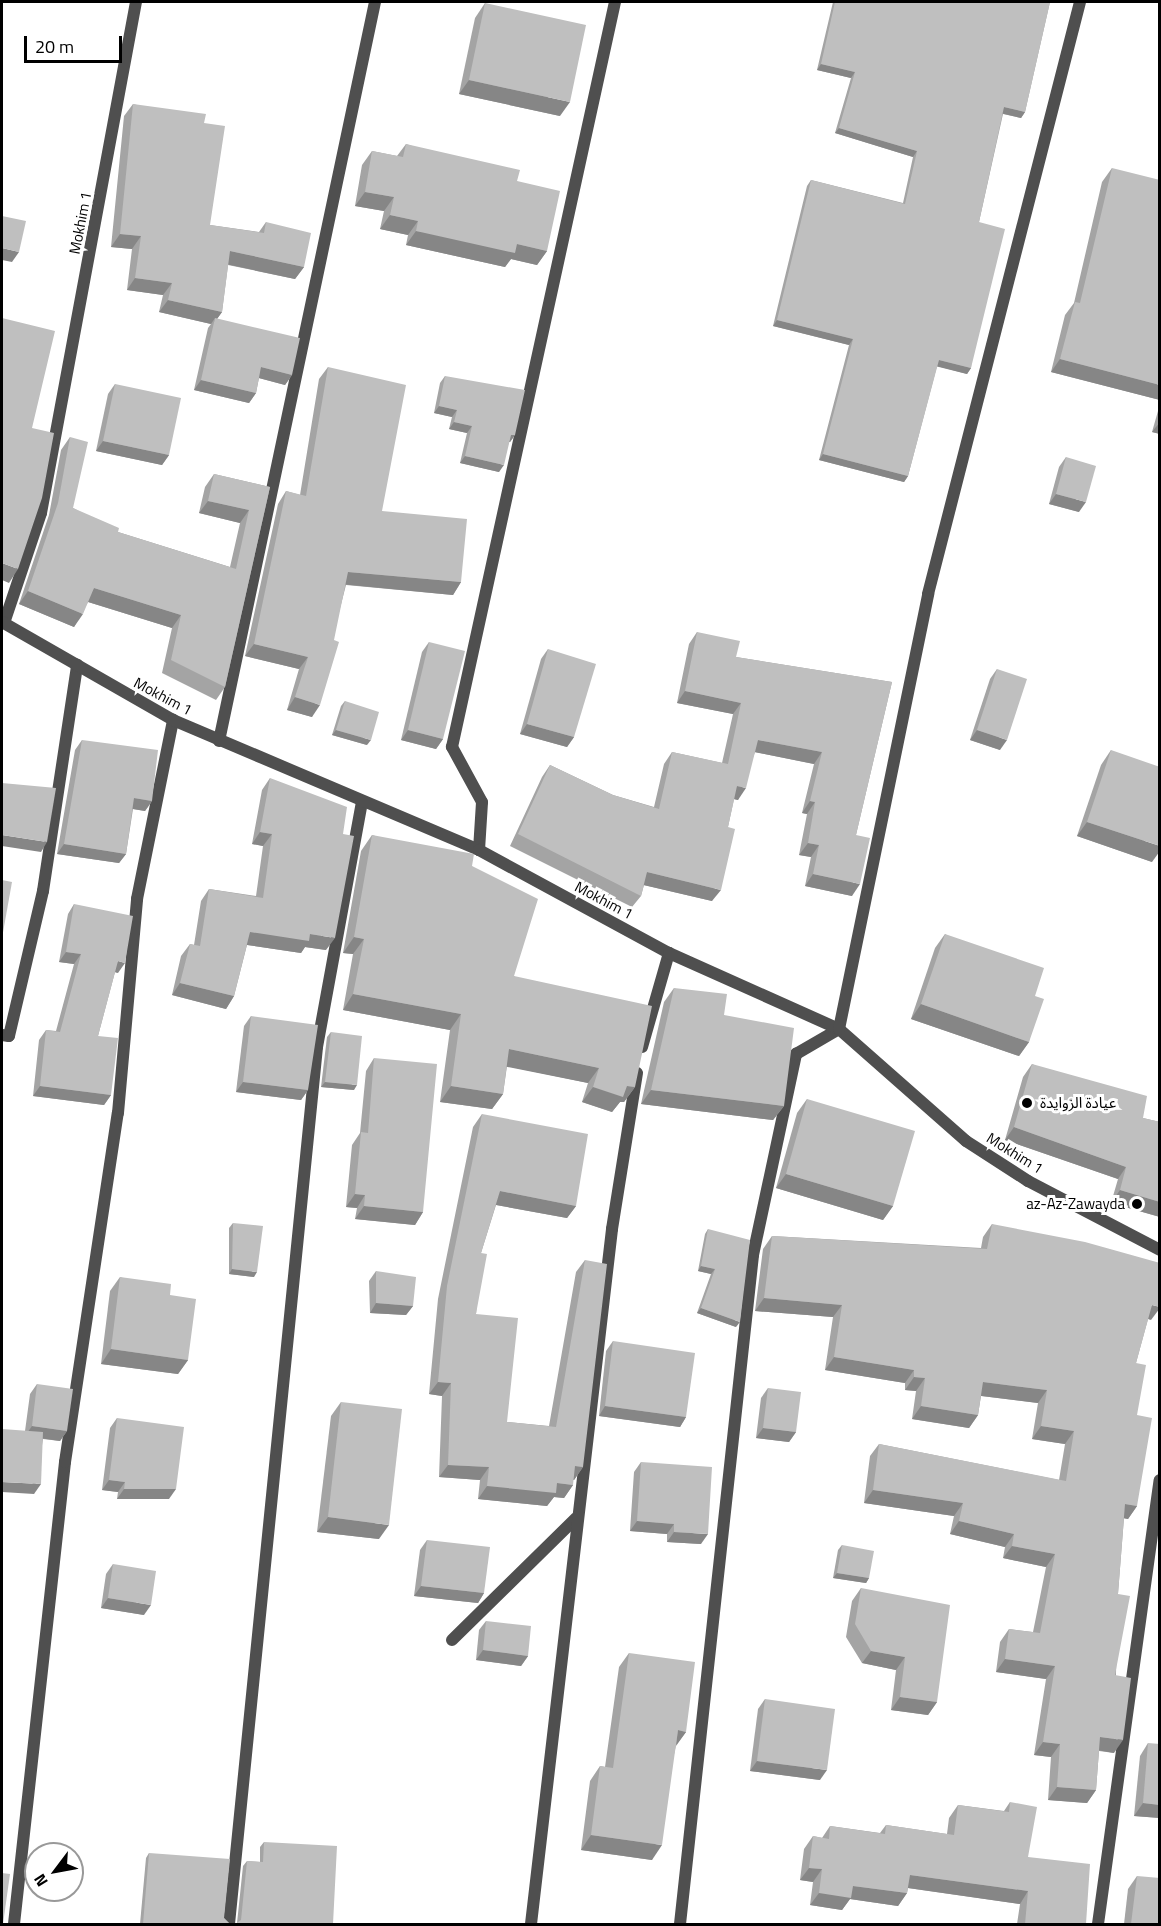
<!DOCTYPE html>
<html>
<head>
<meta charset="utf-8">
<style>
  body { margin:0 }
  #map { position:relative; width:1161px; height:1926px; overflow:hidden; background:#fff; font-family:"Titillium Web","Noto Sans Arabic",sans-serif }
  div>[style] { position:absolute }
  .service>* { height:12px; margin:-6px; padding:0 6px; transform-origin:6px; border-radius:6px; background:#4f4f4f }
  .minor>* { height:12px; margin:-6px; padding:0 6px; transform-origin:6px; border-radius:6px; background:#4f4f4f }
  .tertiary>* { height:12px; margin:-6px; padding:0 6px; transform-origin:6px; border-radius:6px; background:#4f4f4f }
  .wall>* { inset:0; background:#a4a4a4 }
  .shaded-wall>* { inset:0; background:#868686 }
  .building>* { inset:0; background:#bfbfbf }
  .dots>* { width:16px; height:16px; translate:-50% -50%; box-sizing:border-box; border:3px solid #fff; border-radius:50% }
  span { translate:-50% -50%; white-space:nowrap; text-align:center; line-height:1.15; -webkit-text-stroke:6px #fff; paint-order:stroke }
  .street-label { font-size:15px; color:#000 }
  .poi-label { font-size:15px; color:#000 }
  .left { translate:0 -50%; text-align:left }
  .right { translate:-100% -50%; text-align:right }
  .frame { position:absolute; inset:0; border:3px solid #000; pointer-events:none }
  .north { position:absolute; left:24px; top:1842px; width:60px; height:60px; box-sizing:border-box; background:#fff; border:2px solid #999; border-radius:50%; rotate:238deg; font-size:16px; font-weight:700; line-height:24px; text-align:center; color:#000 }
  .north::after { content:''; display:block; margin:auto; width:21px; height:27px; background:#000; clip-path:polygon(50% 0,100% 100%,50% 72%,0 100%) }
  .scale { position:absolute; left:24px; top:36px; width:98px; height:27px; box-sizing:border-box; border:3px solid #000; border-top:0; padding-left:8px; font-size:18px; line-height:21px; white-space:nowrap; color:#000; -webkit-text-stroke:4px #fff; paint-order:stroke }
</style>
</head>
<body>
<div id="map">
  <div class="service">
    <i style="left:452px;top:1640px;width:174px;rotate:-44.5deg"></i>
  </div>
  <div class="minor">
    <i style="left:4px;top:623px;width:116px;rotate:-71.4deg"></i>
    <i style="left:41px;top:513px;width:520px;rotate:-79.47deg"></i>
    <i style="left:219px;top:741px;width:755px;rotate:-78.08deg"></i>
    <i style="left:479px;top:850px;width:48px;rotate:-86.4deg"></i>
    <i style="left:482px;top:802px;width:63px;rotate:-118.6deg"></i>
    <i style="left:452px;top:747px;width:763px;rotate:-77.66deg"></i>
    <i style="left:2px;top:1035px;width:7px;rotate:8deg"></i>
    <i style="left:9px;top:1036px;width:149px;rotate:-76.8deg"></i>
    <i style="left:43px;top:891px;width:229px;rotate:-81.4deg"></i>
    <i style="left:642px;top:1047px;width:98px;rotate:-74deg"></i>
    <i style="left:14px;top:1924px;width:465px;rotate:-83.7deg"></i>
    <i style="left:65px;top:1462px;width:353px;rotate:-81.4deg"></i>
    <i style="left:118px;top:1113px;width:215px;rotate:-84.9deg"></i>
    <i style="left:137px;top:899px;width:183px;rotate:-78.6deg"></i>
    <i style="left:229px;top:1924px;width:881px;rotate:-84.27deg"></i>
    <i style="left:317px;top:1047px;width:249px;rotate:-79.6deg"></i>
    <i style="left:531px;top:1924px;width:700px;rotate:-83.35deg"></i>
    <i style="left:612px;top:1229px;width:158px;rotate:-80.9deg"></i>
    <i style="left:680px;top:1924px;width:673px;rotate:-83.77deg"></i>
    <i style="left:753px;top:1255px;width:206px;rotate:-77.9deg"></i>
    <i style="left:796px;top:1054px;width:50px;rotate:-30.2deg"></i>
    <i style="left:1098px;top:1924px;width:448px;rotate:-82.1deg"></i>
  </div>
  <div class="tertiary">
    <i style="left:2px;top:622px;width:197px;rotate:29.8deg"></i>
    <i style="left:173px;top:720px;width:332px;rotate:23deg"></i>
    <i style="left:479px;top:850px;width:216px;rotate:28.5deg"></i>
    <i style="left:669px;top:953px;width:186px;rotate:24.1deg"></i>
    <i style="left:839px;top:1029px;width:169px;rotate:41.4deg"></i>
    <i style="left:966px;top:1141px;width:74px;rotate:32.8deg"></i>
    <i style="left:1028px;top:1181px;width:149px;rotate:27.6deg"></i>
    <i style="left:839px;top:1029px;width:444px;rotate:-78.4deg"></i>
    <i style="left:928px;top:594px;width:611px;rotate:-75.6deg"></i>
  </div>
  <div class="wall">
    <i style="clip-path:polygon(833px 2px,1050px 2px,1025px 112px,1021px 118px,1003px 114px,979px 222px,971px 368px,967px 374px,937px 366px,908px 476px,904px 482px,819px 460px,849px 345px,773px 326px,807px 186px,811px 180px,903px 203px,913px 157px,835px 133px,851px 78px,817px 70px)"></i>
    <i style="clip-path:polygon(485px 3px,560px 116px,459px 94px,475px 18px)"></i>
    <i style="clip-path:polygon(133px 104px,204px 123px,210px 225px,259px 232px,266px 222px,304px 267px,295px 279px,228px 265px,222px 312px,217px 319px,292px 375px,285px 385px,259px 378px,256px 393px,249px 403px,194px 390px,208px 328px,211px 324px,159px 312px,163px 295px,127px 290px,132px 249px,111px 247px,124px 116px)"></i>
    <i style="clip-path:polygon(406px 144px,517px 181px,547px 251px,537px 265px,511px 259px,505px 267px,406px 245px,408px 235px,380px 229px,384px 211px,355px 206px,362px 165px,372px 151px,397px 156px)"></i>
    <i style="clip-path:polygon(1112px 168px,1160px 400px,1051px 372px,1065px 315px,1074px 303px,1102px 182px)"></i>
    <i style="clip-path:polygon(328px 367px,382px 511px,461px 582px,453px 595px,346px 585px,312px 717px,287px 710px,299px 669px,245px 656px,278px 504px,286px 491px,300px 495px,319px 379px)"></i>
    <i style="clip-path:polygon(445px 376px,515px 435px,510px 442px,509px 442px,499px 472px,460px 463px,467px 433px,449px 429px,452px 417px,434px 413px,440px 383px)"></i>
    <i style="clip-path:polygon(115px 384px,169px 455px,162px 465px,96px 451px,108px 394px)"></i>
    <i style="clip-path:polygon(1160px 404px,1160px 434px,1152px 432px)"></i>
    <i style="clip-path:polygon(70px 437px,73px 508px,118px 532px,230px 567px,240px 523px,199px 513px,205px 487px,214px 474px,270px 487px,225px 687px,216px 700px,162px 673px,172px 628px,88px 602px,74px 627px,19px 604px,49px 515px,61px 450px)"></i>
    <i style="clip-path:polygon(1066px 457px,1079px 512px,1049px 504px,1059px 467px)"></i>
    <i style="clip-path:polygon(697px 632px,736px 657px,892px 682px,856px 835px,852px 896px,805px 886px,811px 857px,799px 855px,807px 814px,802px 813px,814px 764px,755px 752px,738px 800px,734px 799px,712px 901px,644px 885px,641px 896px,632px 907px,510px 846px,542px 777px,550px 765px,613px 795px,654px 807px,664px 764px,672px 752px,722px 763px,733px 714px,677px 703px,689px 644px)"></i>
    <i style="clip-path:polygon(429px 642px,443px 739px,436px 749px,401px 740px,422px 652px)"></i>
    <i style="clip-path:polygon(548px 649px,574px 737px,567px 747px,520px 734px,541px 659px)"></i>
    <i style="clip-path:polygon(997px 669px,1000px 750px,970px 740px,990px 679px)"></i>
    <i style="clip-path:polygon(345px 701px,367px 745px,332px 735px,341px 706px)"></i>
    <i style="clip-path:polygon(82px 740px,152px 801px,145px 811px,133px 809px,126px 854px,119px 863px,57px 854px,75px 750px)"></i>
    <i style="clip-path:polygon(1111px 750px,1152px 862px,1077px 836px,1101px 765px)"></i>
    <i style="clip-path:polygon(270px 778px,326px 950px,305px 947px,301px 953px,247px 945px,234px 996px,226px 1009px,172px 995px,181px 956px,190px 944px,194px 945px,201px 901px,209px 889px,256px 896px,263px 846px,252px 844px,262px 790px)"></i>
    <i style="clip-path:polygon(372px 835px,472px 866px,514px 976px,635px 1087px,624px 1102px,620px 1102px,612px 1112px,582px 1102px,588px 1083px,507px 1066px,503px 1094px,492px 1109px,440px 1102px,450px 1030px,343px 1010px,353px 954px,343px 953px,361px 851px)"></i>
    <i style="clip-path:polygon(74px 904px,118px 973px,115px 972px,98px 1036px,111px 1095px,104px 1105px,33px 1096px,39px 1040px,46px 1030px,56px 1031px,74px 964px,59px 962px,68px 914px)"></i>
    <i style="clip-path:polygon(945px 934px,1035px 996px,1029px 1042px,1019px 1056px,911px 1019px,935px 948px)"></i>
    <i style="clip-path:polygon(674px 988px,724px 1015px,784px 1106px,773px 1120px,641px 1104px,664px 1002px)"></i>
    <i style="clip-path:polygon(251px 1016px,308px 1090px,301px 1100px,236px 1092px,244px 1026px)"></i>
    <i style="clip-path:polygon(331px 1032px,354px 1090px,321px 1087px,327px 1037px)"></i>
    <i style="clip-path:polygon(374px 1058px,423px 1212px,415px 1225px,355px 1219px,357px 1208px,346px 1207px,352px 1145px,360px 1133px,366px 1071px)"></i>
    <i style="clip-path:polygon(1032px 1064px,1143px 1118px,1160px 1122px,1160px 1217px,1111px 1203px,1118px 1179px,1005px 1140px,1023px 1077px)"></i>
    <i style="clip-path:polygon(807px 1099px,893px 1206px,883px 1220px,776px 1188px,797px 1113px)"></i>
    <i style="clip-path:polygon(482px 1114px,576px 1206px,567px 1218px,496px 1205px,481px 1253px,476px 1314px,507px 1422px,549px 1426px,576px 1272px,585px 1260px,583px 1467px,574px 1480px,573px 1480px,573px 1485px,564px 1498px,554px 1497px,547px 1506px,478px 1499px,480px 1480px,439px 1477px,442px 1396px,429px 1394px,438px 1299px,473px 1127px)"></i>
    <i style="clip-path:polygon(233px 1223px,254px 1277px,229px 1274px,229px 1228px)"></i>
    <i style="clip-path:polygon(992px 1224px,1151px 1320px,1148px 1319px,1136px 1363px,1137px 1415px,1137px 1506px,1128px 1519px,1124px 1518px,1118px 1594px,1114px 1753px,1099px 1751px,1096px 1790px,1087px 1803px,1048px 1800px,1051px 1757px,1034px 1755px,1046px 1679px,996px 1672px,1000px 1642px,1009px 1629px,1033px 1632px,1046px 1567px,1003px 1558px,1005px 1547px,950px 1534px,954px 1516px,864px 1503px,870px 1456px,879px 1444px,1059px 1480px,1065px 1444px,1032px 1439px,1038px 1403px,981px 1396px,978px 1415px,969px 1428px,912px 1419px,916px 1391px,905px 1390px,905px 1383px,825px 1370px,833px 1317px,755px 1311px,763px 1249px,772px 1236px,981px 1248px,983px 1237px)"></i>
    <i style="clip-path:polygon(708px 1229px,736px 1327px,697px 1313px,711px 1274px,698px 1271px,705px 1234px)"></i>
    <i style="clip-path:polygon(376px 1271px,413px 1306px,406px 1315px,370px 1313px,369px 1281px)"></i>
    <i style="clip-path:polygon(120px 1277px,170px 1295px,188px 1360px,178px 1374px,101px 1364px,110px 1291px)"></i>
    <i style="clip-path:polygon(613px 1341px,686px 1417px,680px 1427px,599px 1416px,606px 1351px)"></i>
    <i style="clip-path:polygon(37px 1384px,67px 1431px,60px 1441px,43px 1439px,34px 1494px,25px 1431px,30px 1394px)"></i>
    <i style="clip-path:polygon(768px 1388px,796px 1432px,789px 1442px,756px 1438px,761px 1398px)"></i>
    <i style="clip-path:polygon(341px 1402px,379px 1539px,317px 1532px,331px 1416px)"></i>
    <i style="clip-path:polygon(117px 1418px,169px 1499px,117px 1499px,118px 1492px,102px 1490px,110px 1428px)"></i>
    <i style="clip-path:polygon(641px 1462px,701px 1544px,667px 1542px,667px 1534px,630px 1531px,634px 1472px)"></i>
    <i style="clip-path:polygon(427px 1540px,484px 1593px,478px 1603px,414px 1596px,420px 1550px)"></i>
    <i style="clip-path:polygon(842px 1545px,869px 1578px,866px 1583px,833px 1578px,838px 1550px)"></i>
    <i style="clip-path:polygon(113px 1564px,144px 1615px,101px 1608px,106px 1574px)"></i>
    <i style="clip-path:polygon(861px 1588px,937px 1702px,928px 1715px,891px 1710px,896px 1670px,862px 1663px,846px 1637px,852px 1601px)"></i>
    <i style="clip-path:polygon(486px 1621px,528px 1656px,521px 1666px,476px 1660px,479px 1630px)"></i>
    <i style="clip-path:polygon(629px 1653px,686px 1732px,676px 1745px,652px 1860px,581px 1850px,590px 1781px,600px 1766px,605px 1767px,619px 1667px)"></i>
    <i style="clip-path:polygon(765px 1699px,820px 1780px,750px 1771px,758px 1709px)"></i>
    <i style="clip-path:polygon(1148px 1743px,1160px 1818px,1134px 1816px,1140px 1756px)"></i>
    <i style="clip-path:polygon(1010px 1802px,1028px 1857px,1086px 1924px,1017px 1924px,1020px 1904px,908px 1888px,907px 1893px,898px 1906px,850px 1899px,842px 1910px,810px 1905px,813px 1882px,800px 1880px,804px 1849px,813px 1836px,822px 1838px,830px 1826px,880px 1833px,886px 1825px,947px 1834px,949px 1818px,958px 1805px,1004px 1811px)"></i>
    <i style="clip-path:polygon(264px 1842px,333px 1924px,237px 1923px,243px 1866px,247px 1861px,260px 1862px,260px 1847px)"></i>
    <i style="clip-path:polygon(149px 1853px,224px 1918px,230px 1924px,140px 1924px,146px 1858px)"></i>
    <i style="clip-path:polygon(1137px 1876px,1160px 1924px,1124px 1924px,1128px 1889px)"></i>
  </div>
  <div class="shaded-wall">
    <i style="clip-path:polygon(821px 64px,855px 72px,851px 78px,817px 70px)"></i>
    <i style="clip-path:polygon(469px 80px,570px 102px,560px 116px,459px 94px)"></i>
    <i style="clip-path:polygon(1004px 107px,1025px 112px,1021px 118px,1000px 113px)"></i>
    <i style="clip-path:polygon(839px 128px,917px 151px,913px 157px,835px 133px)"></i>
    <i style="clip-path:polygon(365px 192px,394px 197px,384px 211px,355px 206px)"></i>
    <i style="clip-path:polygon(390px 215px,418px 221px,408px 235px,380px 229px)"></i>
    <i style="clip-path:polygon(416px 231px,517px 244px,547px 251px,537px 265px,511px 259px,505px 267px,406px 245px)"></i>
    <i style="clip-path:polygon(120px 234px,141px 236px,132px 249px,111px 247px)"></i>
    <i style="clip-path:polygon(2px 248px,19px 252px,12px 262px,2px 260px)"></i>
    <i style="clip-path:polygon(230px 251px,304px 267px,295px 279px,221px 263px)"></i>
    <i style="clip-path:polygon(135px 278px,172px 283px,163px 295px,127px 290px)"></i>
    <i style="clip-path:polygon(168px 300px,222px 312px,214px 323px,215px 318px,211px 324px,159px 312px)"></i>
    <i style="clip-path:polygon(777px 320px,853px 339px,849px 345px,773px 326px)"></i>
    <i style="clip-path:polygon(1060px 359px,1160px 385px,1160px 400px,1051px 372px)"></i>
    <i style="clip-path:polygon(939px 360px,971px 368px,967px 374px,935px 366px)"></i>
    <i style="clip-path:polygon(261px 367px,292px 375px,285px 385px,255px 377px)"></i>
    <i style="clip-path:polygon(201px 380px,256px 393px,249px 403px,194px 390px)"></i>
    <i style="clip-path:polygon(439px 406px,457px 410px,452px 417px,434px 413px)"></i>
    <i style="clip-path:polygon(454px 422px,472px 426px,467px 433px,449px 429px)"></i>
    <i style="clip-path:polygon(1160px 422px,1160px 434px,1152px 432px)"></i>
    <i style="clip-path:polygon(511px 435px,515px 435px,510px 442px,506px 442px)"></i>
    <i style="clip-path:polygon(103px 441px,169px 455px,162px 465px,96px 451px)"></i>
    <i style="clip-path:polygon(823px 454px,908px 476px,904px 482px,819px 460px)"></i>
    <i style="clip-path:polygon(465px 456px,504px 465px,499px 472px,460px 463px)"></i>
    <i style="clip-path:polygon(1056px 494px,1086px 502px,1079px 512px,1049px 504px)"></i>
    <i style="clip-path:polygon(208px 501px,249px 510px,240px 523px,199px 513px)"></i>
    <i style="clip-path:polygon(2px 563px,18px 569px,9px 583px,2px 580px)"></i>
    <i style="clip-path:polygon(348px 572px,461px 582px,453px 595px,340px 584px)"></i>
    <i style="clip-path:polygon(94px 588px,181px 615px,172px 628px,85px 601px)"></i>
    <i style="clip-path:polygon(28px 591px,83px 614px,74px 627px,19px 604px)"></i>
    <i style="clip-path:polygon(254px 644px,308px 657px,299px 669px,245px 656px)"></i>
    <i style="clip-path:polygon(685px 691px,741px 703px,733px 714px,677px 703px)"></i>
    <i style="clip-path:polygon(295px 697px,320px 705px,312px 717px,287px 710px)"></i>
    <i style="clip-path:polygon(527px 724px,574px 737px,567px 747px,520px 734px)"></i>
    <i style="clip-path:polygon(336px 730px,371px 740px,367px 745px,332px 735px)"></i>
    <i style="clip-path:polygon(408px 730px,443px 739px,436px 749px,401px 740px)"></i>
    <i style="clip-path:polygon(977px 730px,1007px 740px,1000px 750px,970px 740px)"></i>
    <i style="clip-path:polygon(758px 740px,822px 752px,814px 764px,749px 751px)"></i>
    <i style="clip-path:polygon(737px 786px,746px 788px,738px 800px,729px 798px)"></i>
    <i style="clip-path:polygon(134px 798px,152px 801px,145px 811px,127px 808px)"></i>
    <i style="clip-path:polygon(810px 801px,815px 802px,807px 814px,802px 813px)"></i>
    <i style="clip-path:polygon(1087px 822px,1160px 846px,1160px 851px,1152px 862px,1077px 836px)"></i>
    <i style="clip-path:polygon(260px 832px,272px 834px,263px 846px,252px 844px)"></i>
    <i style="clip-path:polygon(2px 835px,47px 842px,41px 852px,2px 846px)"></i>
    <i style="clip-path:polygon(808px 843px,819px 845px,811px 857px,799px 855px)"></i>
    <i style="clip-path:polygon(64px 844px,126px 854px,119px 863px,57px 854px)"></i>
    <i style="clip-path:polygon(647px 872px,721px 890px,712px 901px,639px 884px)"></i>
    <i style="clip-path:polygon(813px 874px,860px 884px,852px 896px,805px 886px)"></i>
    <i style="clip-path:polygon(250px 932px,310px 934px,335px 938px,326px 950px,305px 947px,301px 953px,241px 944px)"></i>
    <i style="clip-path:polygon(354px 937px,364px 939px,353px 954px,343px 953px)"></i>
    <i style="clip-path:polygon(66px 952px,81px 954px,74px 964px,59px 962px)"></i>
    <i style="clip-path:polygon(118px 961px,125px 963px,118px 973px,111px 971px)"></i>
    <i style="clip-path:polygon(180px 983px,234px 996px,226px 1009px,172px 995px)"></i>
    <i style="clip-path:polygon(353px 994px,461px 1014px,450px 1030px,343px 1010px)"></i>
    <i style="clip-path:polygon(921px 1004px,1029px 1042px,1019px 1056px,911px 1019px)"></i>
    <i style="clip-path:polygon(509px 1049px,599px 1068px,588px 1083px,498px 1065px)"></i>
    <i style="clip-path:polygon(243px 1082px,308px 1090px,301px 1100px,236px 1092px)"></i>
    <i style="clip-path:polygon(325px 1082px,357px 1085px,354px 1090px,321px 1087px)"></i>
    <i style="clip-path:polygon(40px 1086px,111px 1095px,104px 1105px,33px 1096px)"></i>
    <i style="clip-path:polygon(451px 1086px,503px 1094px,492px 1109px,440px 1102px)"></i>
    <i style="clip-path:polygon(627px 1086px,635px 1087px,624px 1102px,620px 1102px,612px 1112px,582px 1102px,593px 1087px)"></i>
    <i style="clip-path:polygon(651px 1090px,784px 1106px,773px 1120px,641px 1104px)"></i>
    <i style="clip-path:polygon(1014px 1127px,1126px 1167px,1118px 1179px,1005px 1140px)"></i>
    <i style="clip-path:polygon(786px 1174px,893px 1206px,883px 1220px,776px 1188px)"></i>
    <i style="clip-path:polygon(1120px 1190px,1160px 1202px,1160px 1217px,1111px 1203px)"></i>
    <i style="clip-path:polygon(500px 1191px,576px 1206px,567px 1218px,491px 1204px)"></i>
    <i style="clip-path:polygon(355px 1194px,365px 1195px,357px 1208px,346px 1207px)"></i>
    <i style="clip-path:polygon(364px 1206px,423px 1212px,415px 1225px,355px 1219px)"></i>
    <i style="clip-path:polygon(701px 1266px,715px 1269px,711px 1274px,698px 1271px)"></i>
    <i style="clip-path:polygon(232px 1269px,257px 1272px,254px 1277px,229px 1274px)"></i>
    <i style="clip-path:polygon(764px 1298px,842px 1305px,833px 1317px,755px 1311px)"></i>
    <i style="clip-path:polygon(376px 1303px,413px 1306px,406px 1315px,370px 1313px)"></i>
    <i style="clip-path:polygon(1152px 1305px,1160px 1307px,1160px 1308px,1151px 1320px,1143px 1317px)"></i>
    <i style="clip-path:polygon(701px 1308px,740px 1322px,736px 1327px,697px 1313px)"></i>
    <i style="clip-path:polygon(111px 1349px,188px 1360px,178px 1374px,101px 1364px)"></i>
    <i style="clip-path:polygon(834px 1357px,914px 1370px,905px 1383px,825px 1370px)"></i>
    <i style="clip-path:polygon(914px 1377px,925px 1378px,916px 1391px,905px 1390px)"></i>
    <i style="clip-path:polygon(438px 1382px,451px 1383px,442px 1396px,429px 1394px)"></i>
    <i style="clip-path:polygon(983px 1382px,1047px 1390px,1038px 1403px,974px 1395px)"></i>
    <i style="clip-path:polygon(605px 1406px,686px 1417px,680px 1427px,599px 1416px)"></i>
    <i style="clip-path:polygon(921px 1406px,978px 1415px,969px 1428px,912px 1419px)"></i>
    <i style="clip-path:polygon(32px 1426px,67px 1431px,60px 1441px,25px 1436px)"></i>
    <i style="clip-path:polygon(1041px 1426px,1074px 1431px,1065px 1444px,1032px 1439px)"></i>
    <i style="clip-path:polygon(763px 1428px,796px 1432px,789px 1442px,756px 1438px)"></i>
    <i style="clip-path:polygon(448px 1465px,489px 1467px,480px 1480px,439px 1477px)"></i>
    <i style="clip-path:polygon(575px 1466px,583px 1467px,574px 1480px,566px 1478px)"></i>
    <i style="clip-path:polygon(109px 1480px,125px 1482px,118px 1492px,102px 1490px)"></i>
    <i style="clip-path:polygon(2px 1482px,41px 1484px,34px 1494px,2px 1492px)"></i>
    <i style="clip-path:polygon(557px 1483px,573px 1485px,564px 1498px,554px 1497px,547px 1506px,478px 1499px,487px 1486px)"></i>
    <i style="clip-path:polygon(124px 1489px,176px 1489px,169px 1499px,117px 1499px)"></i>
    <i style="clip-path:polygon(873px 1490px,963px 1503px,954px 1516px,864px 1503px)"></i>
    <i style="clip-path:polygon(1125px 1504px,1137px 1506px,1128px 1519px,1116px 1517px)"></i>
    <i style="clip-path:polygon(328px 1517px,389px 1525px,379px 1539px,317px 1532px)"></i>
    <i style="clip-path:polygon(637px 1521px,674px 1524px,667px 1534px,630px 1531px)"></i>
    <i style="clip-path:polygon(959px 1521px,1014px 1534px,1005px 1547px,950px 1534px)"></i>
    <i style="clip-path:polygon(674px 1532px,708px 1534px,701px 1544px,667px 1542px)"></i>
    <i style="clip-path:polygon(1012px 1546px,1055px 1554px,1046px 1567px,1003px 1558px)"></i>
    <i style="clip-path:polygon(837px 1573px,869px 1578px,866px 1583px,833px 1578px)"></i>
    <i style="clip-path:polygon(421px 1586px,484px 1593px,478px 1603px,414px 1596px)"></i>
    <i style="clip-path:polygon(108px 1598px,151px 1605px,144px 1615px,101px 1608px)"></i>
    <i style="clip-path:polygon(483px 1650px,528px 1656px,521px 1666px,476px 1660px)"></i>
    <i style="clip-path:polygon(871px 1651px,905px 1657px,896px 1670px,862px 1663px)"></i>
    <i style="clip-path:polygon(1005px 1659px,1055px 1666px,1046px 1679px,996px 1672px)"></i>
    <i style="clip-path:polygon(900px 1697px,937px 1702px,928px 1715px,891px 1710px)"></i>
    <i style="clip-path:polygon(678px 1730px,686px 1732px,676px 1746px)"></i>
    <i style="clip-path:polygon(1100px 1737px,1123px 1740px,1114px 1753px,1091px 1749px)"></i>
    <i style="clip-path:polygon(1043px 1742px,1060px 1744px,1051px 1757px,1034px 1755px)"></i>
    <i style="clip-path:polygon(757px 1761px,827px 1770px,820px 1780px,750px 1771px)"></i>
    <i style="clip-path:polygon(1057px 1787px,1096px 1790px,1087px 1803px,1048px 1800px)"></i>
    <i style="clip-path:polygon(1143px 1803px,1160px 1805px,1160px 1818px,1134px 1816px)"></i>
    <i style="clip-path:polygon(591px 1835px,662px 1845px,652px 1860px,581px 1850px)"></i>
    <i style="clip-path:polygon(809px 1868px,822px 1869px,813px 1882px,800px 1880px)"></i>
    <i style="clip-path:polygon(910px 1875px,1028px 1891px,1020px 1904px,901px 1887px)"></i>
    <i style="clip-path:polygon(853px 1886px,907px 1893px,898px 1906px,850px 1899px,842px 1910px,810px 1905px,819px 1893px)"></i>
  </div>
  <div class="building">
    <i style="clip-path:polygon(835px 2px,1050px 2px,1025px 112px,1004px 107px,979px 222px,1005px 229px,971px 368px,939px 360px,908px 476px,823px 454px,853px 339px,777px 320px,811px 180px,905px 204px,917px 151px,839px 128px,855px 72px,821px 64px)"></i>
    <i style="clip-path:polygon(485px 3px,586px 25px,570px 102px,469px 80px)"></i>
    <i style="clip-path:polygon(133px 104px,206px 114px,204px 123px,225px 126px,210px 225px,264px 233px,266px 222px,311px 233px,304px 267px,230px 251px,222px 312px,168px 300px,172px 283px,135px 278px,141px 236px,120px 234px)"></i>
    <i style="clip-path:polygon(406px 144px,520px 170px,517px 181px,560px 191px,547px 251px,517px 244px,515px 253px,416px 231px,418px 221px,390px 215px,394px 197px,365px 192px,372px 151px,403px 157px)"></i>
    <i style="clip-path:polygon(1112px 168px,1160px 180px,1160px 385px,1060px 359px,1075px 302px,1080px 303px)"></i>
    <i style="clip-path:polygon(2px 216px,26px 221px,19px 252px,2px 248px)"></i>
    <i style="clip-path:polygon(2px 318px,55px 331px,32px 428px,54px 433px,42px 498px,18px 569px,2px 563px)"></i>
    <i style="clip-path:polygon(215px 318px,300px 338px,292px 375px,261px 367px,256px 393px,201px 380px)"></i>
    <i style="clip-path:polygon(328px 367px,406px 385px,382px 511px,467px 519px,461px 582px,348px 572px,334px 640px,339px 642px,320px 705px,295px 697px,308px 657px,254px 644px,286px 491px,306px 496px)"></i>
    <i style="clip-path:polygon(445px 376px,525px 390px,515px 435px,511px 435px,504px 465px,465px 456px,472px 426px,454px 422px,457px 410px,439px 406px)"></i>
    <i style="clip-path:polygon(115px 384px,181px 398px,169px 455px,103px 441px)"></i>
    <i style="clip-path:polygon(70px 437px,88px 442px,73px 508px,119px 528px,118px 532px,236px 569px,249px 510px,208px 501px,214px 474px,270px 487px,225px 687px,171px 660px,181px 615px,94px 588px,83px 614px,28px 591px,58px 503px)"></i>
    <i style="clip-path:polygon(1066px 457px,1096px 466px,1086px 502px,1056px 494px)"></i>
    <i style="clip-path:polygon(697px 632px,740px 641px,736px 657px,892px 682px,856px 835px,870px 838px,860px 884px,813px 874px,819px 845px,808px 843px,815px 802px,810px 801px,822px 752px,758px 740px,746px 788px,737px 786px,728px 827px,735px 829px,721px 890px,647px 872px,641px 896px,518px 834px,550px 765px,613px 795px,659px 809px,672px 752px,728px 764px,741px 703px,685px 691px)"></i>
    <i style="clip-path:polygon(429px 642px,465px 651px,443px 739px,408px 730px)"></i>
    <i style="clip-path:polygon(548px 649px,596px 664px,574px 737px,527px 724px)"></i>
    <i style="clip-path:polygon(997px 669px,1027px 679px,1007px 740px,977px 730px)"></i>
    <i style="clip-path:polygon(345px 701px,379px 712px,371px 740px,336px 730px)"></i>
    <i style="clip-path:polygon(82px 740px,158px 750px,152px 801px,134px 798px,126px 854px,64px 844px)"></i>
    <i style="clip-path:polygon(1111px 750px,1160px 767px,1160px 846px,1087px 822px)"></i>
    <i style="clip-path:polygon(270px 778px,347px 807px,343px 834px,354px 836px,335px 938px,310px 934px,309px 941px,250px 932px,234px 996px,180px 983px,190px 944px,200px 946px,209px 889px,263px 898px,272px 834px,260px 832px)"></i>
    <i style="clip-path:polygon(2px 783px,56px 788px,47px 842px,2px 835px)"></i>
    <i style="clip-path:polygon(372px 835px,474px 854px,472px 866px,538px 899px,514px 976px,652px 1006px,635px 1087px,627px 1086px,623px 1097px,593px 1087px,599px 1068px,509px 1049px,503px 1094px,451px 1086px,461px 1014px,353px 994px,364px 939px,354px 937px)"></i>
    <i style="clip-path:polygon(2px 880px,12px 882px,2px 938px)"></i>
    <i style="clip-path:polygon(74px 904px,133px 916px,125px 963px,118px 961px,98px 1036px,118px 1038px,111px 1095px,40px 1086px,46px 1030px,60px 1032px,81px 954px,66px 952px)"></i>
    <i style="clip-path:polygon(945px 934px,1044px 968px,1035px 996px,1044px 999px,1029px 1042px,921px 1004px)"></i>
    <i style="clip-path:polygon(674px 988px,727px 994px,724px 1015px,794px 1028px,784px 1106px,651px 1090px)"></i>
    <i style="clip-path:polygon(251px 1016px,318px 1025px,308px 1090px,243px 1082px)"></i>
    <i style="clip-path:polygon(331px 1032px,362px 1036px,357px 1085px,325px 1082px)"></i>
    <i style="clip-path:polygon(374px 1058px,437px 1064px,423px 1212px,364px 1206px,365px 1195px,355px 1194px,361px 1132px,368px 1133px)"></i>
    <i style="clip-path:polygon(1032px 1064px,1147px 1096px,1143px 1118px,1160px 1122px,1160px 1202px,1120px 1190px,1126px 1167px,1014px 1127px)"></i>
    <i style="clip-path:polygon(807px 1099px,915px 1131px,893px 1206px,786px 1174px)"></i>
    <i style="clip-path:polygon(482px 1114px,588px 1134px,576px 1206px,500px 1191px,481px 1253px,487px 1254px,476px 1314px,518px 1318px,507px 1422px,556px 1427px,585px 1260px,607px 1264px,583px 1467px,575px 1466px,573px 1485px,557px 1483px,556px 1493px,487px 1486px,489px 1467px,448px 1465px,451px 1383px,438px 1382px,447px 1286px)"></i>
    <i style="clip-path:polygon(233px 1223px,263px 1226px,257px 1272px,232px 1269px)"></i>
    <i style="clip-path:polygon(992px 1224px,1085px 1242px,1160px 1263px,1160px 1307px,1152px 1305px,1136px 1363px,1146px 1365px,1137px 1415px,1152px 1418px,1137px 1506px,1125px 1504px,1118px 1594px,1130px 1596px,1115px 1675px,1131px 1678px,1123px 1740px,1100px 1737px,1096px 1790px,1057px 1787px,1060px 1744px,1043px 1742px,1055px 1666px,1005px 1659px,1009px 1629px,1040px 1633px,1055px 1554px,1012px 1546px,1014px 1534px,959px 1521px,963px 1503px,873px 1490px,879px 1444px,1066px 1481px,1074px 1431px,1041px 1426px,1047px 1390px,983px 1382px,978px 1415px,921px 1406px,925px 1378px,914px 1377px,914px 1370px,834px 1357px,842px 1305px,764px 1298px,772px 1236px,987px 1249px)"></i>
    <i style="clip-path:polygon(708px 1229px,750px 1240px,740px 1322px,701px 1308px,715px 1269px,701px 1266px)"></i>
    <i style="clip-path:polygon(376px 1271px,416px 1277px,413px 1306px,376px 1303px)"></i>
    <i style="clip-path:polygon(120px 1277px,171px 1284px,170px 1295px,196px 1299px,188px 1360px,111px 1349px)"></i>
    <i style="clip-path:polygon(613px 1341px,695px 1353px,686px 1417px,605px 1406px)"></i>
    <i style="clip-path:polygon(37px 1384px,73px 1389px,67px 1431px,32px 1426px)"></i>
    <i style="clip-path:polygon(768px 1388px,801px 1392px,796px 1432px,763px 1428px)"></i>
    <i style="clip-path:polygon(341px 1402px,402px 1409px,389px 1525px,328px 1517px)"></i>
    <i style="clip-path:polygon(117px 1418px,184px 1427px,176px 1489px,124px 1489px,125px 1482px,109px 1480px)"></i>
    <i style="clip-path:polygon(2px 1429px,43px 1432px,41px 1484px,2px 1482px)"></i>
    <i style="clip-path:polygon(641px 1462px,712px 1467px,708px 1534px,674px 1532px,674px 1524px,637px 1521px)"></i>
    <i style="clip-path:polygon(427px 1540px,490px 1547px,484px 1593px,421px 1586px)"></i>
    <i style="clip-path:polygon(842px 1545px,874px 1551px,869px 1578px,837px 1573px)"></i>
    <i style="clip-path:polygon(113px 1564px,156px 1571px,151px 1605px,108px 1598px)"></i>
    <i style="clip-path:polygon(861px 1588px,950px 1605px,937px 1702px,900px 1697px,905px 1657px,871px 1651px,855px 1624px)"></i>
    <i style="clip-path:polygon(486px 1621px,531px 1626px,528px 1656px,483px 1650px)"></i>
    <i style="clip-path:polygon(629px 1653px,695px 1662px,686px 1732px,678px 1730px,662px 1845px,591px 1835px,600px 1766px,613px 1768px)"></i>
    <i style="clip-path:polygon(765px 1699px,835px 1709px,827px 1770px,757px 1761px)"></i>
    <i style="clip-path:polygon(1148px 1743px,1160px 1744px,1160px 1805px,1143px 1803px)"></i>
    <i style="clip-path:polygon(1010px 1802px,1037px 1807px,1028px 1857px,1090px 1864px,1086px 1924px,1025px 1924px,1028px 1891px,910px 1875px,907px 1893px,853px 1886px,851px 1898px,819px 1893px,822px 1869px,809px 1868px,813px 1836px,829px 1839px,830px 1826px,885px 1834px,886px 1825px,954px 1835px,958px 1805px,1009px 1812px)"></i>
    <i style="clip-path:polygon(264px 1842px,337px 1846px,333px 1924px,235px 1924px,241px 1920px,247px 1861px,263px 1862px)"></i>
    <i style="clip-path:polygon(149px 1853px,230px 1859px,224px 1918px,230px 1924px,143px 1924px)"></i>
    <i style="clip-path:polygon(2px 1873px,10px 1874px,3px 1924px,2px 1924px)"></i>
    <i style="clip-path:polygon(1137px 1876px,1160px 1878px,1160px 1924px,1131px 1924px)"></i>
  </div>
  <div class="dots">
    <i style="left:1027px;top:1103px;background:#000"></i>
    <i style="left:1137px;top:1204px;background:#000"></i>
  </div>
  <div class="street-label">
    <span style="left:80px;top:223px;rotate:-79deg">Mokhim 1</span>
    <span style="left:163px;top:696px;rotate:28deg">Mokhim 1</span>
    <span style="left:604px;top:900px;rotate:28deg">Mokhim 1</span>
    <span style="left:1015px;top:1153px;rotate:32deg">Mokhim 1</span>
  </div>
  <div class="poi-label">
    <span class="left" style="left:1040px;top:1103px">عيادة الزوايدة</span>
    <span class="right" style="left:1125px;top:1204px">az-Az-Zawayda</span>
  </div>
  <div class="frame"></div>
  <div class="north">N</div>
  <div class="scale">20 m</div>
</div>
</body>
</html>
